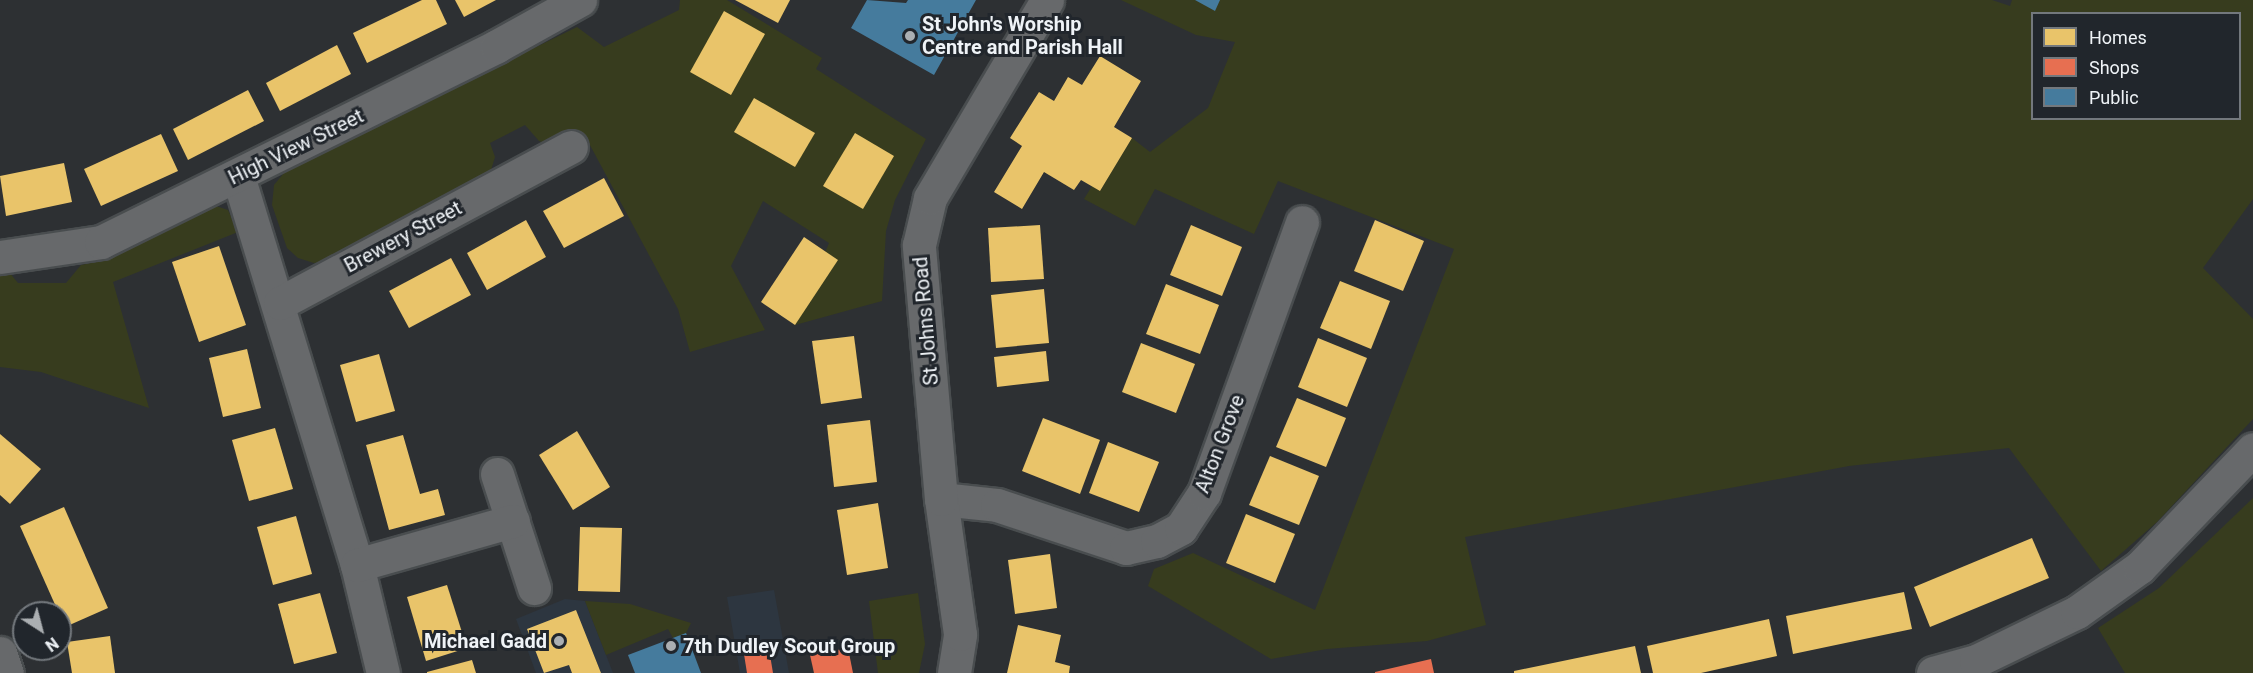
<!DOCTYPE html>
<html>
<head>
<meta charset="utf-8">
<style>
  body { margin:0 }
  #map { position:relative; width:2253px; height:673px; overflow:hidden; background:#2d3033; font-family:Roboto,sans-serif }
  div>[style] { position:absolute }
  .built>* { inset:0; background:#2d3640 }
  .green>* { inset:0; background:#373c1e }
  .homes>* { inset:0; background:#e9c46a }
  .shops>* { inset:0; background:#e76f51 }
  .public>* { inset:0; background:#457b9d }
  .roads { filter:drop-shadow(2px 0 #494d4f) drop-shadow(-2px 0 #494d4f) drop-shadow(0 2px #494d4f) drop-shadow(0 -2px #494d4f) }
  .minor>* { height:33px; margin:-16.5px; padding:0 16.5px; transform-origin:16.5px; border-radius:16.5px; background:#67696b }
  .dots>* { width:16px; height:16px; translate:-50% -50%; box-sizing:border-box; border:3px solid #21262c; border-radius:50% }
  span { translate:-50% -50%; white-space:nowrap; text-align:center; line-height:1.15; -webkit-text-stroke:6px #21262c; paint-order:stroke }
  .poi-label { font-size:20px; color:#eff3f7; font-weight:700 }
  .left { translate:0 -50%; text-align:left }
  .right { translate:-100% -50%; text-align:right }
  .street-label { font-size:20px; color:#eff3f7 }
  .legend { position:absolute; left:2031px; top:12px; width:210px; height:108px; box-sizing:border-box; background:#21262c; border:2px solid #73787d; margin:0; padding:8px 10px; list-style:none; font-size:18px; color:#eff3f7 }
  .legend li { display:flex; align-items:center; gap:12px; height:30px }
  .legend b { width:30px; border:2px solid #73787d }
  .north { position:absolute; left:12px; top:601px; width:60px; height:60px; box-sizing:border-box; background:#21262c; border:2px solid #73787d; border-radius:50%; rotate:144deg; font-size:16px; font-weight:700; line-height:24px; text-align:center; color:#eff3f7 }
  .north::after { content:''; display:block; margin:auto; width:21px; height:27px; background:#abafb2; clip-path:polygon(50% 0,100% 100%,50% 72%,0 100%) }
</style>
</head>
<body>
<div id="map">
  <div class="built">
    <i style="clip-path:polygon(774px 590px,789px 673px,740px 673px,727px 597px)"></i>
    <i style="clip-path:polygon(565px 599px,585px 601px,613px 673px,536px 673px,516px 619px)"></i>
  </div>
  <div class="green">
    <i style="clip-path:polygon(680px 0,727px 0,822px 58px,816px 69px,926px 139px,895px 200px,886px 231px,882px 301px,795px 325px,829px 243px,763px 201px,731px 266px,765px 330px,690px 352px,678px 309px,584px 134px,554px 146px,539px 141px,525px 125px,490px 143px,495px 157px,491px 170px,477px 183px,326px 261px,314px 263px,298px 258px,287px 248px,272px 205px,274px 185px,288px 168px,577px 27px,604px 47px,679px 10px)"></i>
    <i style="clip-path:polygon(evenodd,1121px 0,1992px 0,2010px 6px,2012px 0,2253px 0,2253px 199px,2203px 268px,2253px 319px,2253px 419px,2157px 522px,2101px 571px,2009px 448px,1849px 466px,1465px 537px,1486px 625px,1427px 641px,1327px 649px,1271px 659px,1148px 586px,1154px 569px,1193px 553px,1315px 610px,1454px 249px,1278px 181px,1254px 234px,1155px 189px,1135px 226px,1084px 199px,1092px 186px,1100px 191px,1132px 138px,1150px 152px,1208px 108px,1235px 42px,1196px 35px,1121px 0,2032px 14px,2240px 14px,2240px 118px,2032px 118px,2032px 14px)"></i>
    <i style="clip-path:polygon(213px 205px,228px 210px,238px 232px,113px 282px,149px 408px,41px 372px,0 367px,0 273px,9px 272px,18px 283px,66px 283px,81px 265px,107px 260px)"></i>
    <i style="clip-path:polygon(2253px 498px,2253px 673px,2125px 673px,2098px 628px,2159px 588px)"></i>
    <i style="clip-path:polygon(918px 593px,925px 644px,919px 673px,878px 673px,869px 601px)"></i>
    <i style="clip-path:polygon(585px 601px,630px 604px,691px 623px,686px 633px,673px 638px,668px 629px,606px 655px)"></i>
  </div>
  <div class="homes">
    <i style="clip-path:polygon(422px 0,436px 0,447px 24px,367px 63px,353px 33px)"></i>
    <i style="clip-path:polygon(455px 0,496px 0,464px 17px)"></i>
    <i style="clip-path:polygon(735px 0,790px 0,778px 23px)"></i>
    <i style="clip-path:polygon(724px 11px,765px 34px,731px 95px,690px 72px)"></i>
    <i style="clip-path:polygon(337px 45px,351px 74px,280px 111px,266px 83px)"></i>
    <i style="clip-path:polygon(1100px 56px,1141px 81px,1114px 127px,1132px 138px,1100px 191px,1081px 180px,1074px 190px,1044px 172px,1022px 209px,994px 192px,1022px 146px,1010px 138px,1039px 92px,1054px 101px,1068px 77px,1082px 85px)"></i>
    <i style="clip-path:polygon(248px 90px,264px 121px,188px 160px,173px 129px)"></i>
    <i style="clip-path:polygon(754px 98px,815px 133px,795px 167px,734px 132px)"></i>
    <i style="clip-path:polygon(855px 133px,894px 156px,863px 209px,823px 186px)"></i>
    <i style="clip-path:polygon(161px 134px,178px 171px,101px 206px,84px 169px)"></i>
    <i style="clip-path:polygon(64px 163px,72px 202px,6px 216px,0 176px)"></i>
    <i style="clip-path:polygon(604px 178px,624px 216px,564px 248px,543px 211px)"></i>
    <i style="clip-path:polygon(526px 220px,546px 257px,487px 290px,467px 253px)"></i>
    <i style="clip-path:polygon(1375px 220px,1424px 241px,1403px 291px,1354px 271px)"></i>
    <i style="clip-path:polygon(1040px 225px,1044px 279px,991px 282px,988px 228px)"></i>
    <i style="clip-path:polygon(1191px 225px,1242px 247px,1222px 296px,1170px 275px)"></i>
    <i style="clip-path:polygon(804px 237px,838px 260px,795px 325px,761px 302px)"></i>
    <i style="clip-path:polygon(219px 246px,246px 325px,199px 342px,172px 262px)"></i>
    <i style="clip-path:polygon(451px 258px,471px 295px,409px 328px,389px 291px)"></i>
    <i style="clip-path:polygon(1340px 281px,1390px 301px,1371px 349px,1320px 328px)"></i>
    <i style="clip-path:polygon(1166px 284px,1219px 305px,1200px 354px,1146px 334px)"></i>
    <i style="clip-path:polygon(1044px 289px,1049px 343px,996px 348px,991px 295px)"></i>
    <i style="clip-path:polygon(854px 336px,862px 398px,821px 404px,812px 341px)"></i>
    <i style="clip-path:polygon(1318px 338px,1367px 358px,1347px 407px,1298px 387px)"></i>
    <i style="clip-path:polygon(1141px 343px,1195px 364px,1176px 413px,1122px 392px)"></i>
    <i style="clip-path:polygon(247px 349px,261px 408px,223px 417px,209px 358px)"></i>
    <i style="clip-path:polygon(1046px 351px,1049px 381px,997px 387px,994px 357px)"></i>
    <i style="clip-path:polygon(379px 354px,395px 411px,356px 422px,340px 365px)"></i>
    <i style="clip-path:polygon(1297px 398px,1346px 418px,1326px 467px,1276px 447px)"></i>
    <i style="clip-path:polygon(1043px 418px,1100px 440px,1080px 494px,1022px 471px)"></i>
    <i style="clip-path:polygon(870px 420px,877px 482px,834px 487px,827px 425px)"></i>
    <i style="clip-path:polygon(275px 428px,293px 489px,249px 501px,232px 440px)"></i>
    <i style="clip-path:polygon(577px 431px,610px 487px,573px 510px,539px 455px)"></i>
    <i style="clip-path:polygon(0 434px,41px 469px,10px 504px,0 495px)"></i>
    <i style="clip-path:polygon(403px 435px,420px 494px,438px 489px,445px 515px,389px 530px,366px 445px)"></i>
    <i style="clip-path:polygon(1108px 442px,1159px 462px,1139px 512px,1089px 493px)"></i>
    <i style="clip-path:polygon(1270px 456px,1319px 476px,1299px 525px,1249px 505px)"></i>
    <i style="clip-path:polygon(878px 503px,888px 568px,847px 575px,837px 510px)"></i>
    <i style="clip-path:polygon(64px 507px,108px 608px,65px 627px,20px 526px)"></i>
    <i style="clip-path:polygon(1246px 514px,1295px 534px,1275px 583px,1226px 563px)"></i>
    <i style="clip-path:polygon(296px 516px,312px 574px,273px 585px,257px 527px)"></i>
    <i style="clip-path:polygon(580px 527px,622px 528px,620px 592px,578px 591px)"></i>
    <i style="clip-path:polygon(2032px 538px,2049px 578px,1930px 627px,1914px 587px)"></i>
    <i style="clip-path:polygon(1050px 554px,1057px 608px,1015px 614px,1008px 560px)"></i>
    <i style="clip-path:polygon(447px 585px,467px 648px,426px 661px,407px 597px)"></i>
    <i style="clip-path:polygon(1904px 592px,1912px 629px,1793px 654px,1786px 616px)"></i>
    <i style="clip-path:polygon(320px 593px,337px 653px,294px 664px,278px 604px)"></i>
    <i style="clip-path:polygon(576px 610px,601px 673px,572px 673px,569px 665px,544px 673px,527px 629px)"></i>
    <i style="clip-path:polygon(1769px 619px,1777px 656px,1701px 673px,1653px 673px,1647px 646px)"></i>
    <i style="clip-path:polygon(1018px 625px,1061px 635px,1055px 662px,1070px 666px,1069px 673px,1007px 673px)"></i>
    <i style="clip-path:polygon(110px 636px,115px 673px,72px 673px,67px 642px)"></i>
    <i style="clip-path:polygon(1635px 646px,1641px 673px,1514px 673px,1514px 671px)"></i>
    <i style="clip-path:polygon(472px 660px,476px 673px,427px 673px,427px 672px)"></i>
  </div>
  <div class="shops">
    <i style="clip-path:polygon(768px 643px,773px 673px,747px 673px,743px 648px)"></i>
    <i style="clip-path:polygon(848px 648px,853px 673px,814px 673px,810px 655px)"></i>
    <i style="clip-path:polygon(1431px 659px,1434px 673px,1375px 673px,1375px 672px)"></i>
  </div>
  <div class="public">
    <i style="clip-path:polygon(867px 0,906px 3px,908px 0,976px 0,934px 75px,851px 28px)"></i>
    <i style="clip-path:polygon(1195px 0,1220px 0,1215px 11px)"></i>
    <i style="clip-path:polygon(686px 633px,701px 673px,635px 673px,628px 655px)"></i>
  </div>
  <div class="roads">
    <div class="minor">
      <i style="left:238px;top:176px;width:407px;rotate:73deg"></i>
      <i style="left:357px;top:565px;width:111px;rotate:76.5deg"></i>
      <i style="left:0;top:257px;width:102px;rotate:-8.4deg"></i>
      <i style="left:101px;top:242px;width:442px;rotate:-26.3deg"></i>
      <i style="left:497px;top:46px;width:95px;rotate:-29deg"></i>
      <i style="left:280px;top:303px;width:330px;rotate:-28.2deg"></i>
      <i style="left:497px;top:474px;width:120px;rotate:72deg"></i>
      <i style="left:941px;top:499px;width:56px;rotate:6.1deg"></i>
      <i style="left:997px;top:505px;width:136px;rotate:18.4deg"></i>
      <i style="left:1126px;top:548px;width:32px;rotate:-13deg"></i>
      <i style="left:1157px;top:541px;width:27px;rotate:-28deg"></i>
      <i style="left:1181px;top:528px;width:42px;rotate:-56.7deg"></i>
      <i style="left:1204px;top:493px;width:288px;rotate:-70.1deg"></i>
      <i style="left:357px;top:565px;width:162px;rotate:-15.8deg"></i>
      <i style="left:0;top:653px;width:21px;rotate:71deg"></i>
      <i style="left:954px;top:673px;width:39px;rotate:-81deg"></i>
      <i style="left:960px;top:634px;width:136px;rotate:-98deg"></i>
      <i style="left:941px;top:499px;width:255px;rotate:-95deg"></i>
      <i style="left:919px;top:245px;width:48px;rotate:-76.8deg"></i>
      <i style="left:930px;top:198px;width:230px;rotate:-59.4deg"></i>
      <i style="left:1933px;top:673px;width:45px;rotate:-15.6deg"></i>
      <i style="left:1976px;top:661px;width:112px;rotate:-25.9deg"></i>
      <i style="left:2077px;top:612px;width:77px;rotate:-35.5deg"></i>
      <i style="left:2140px;top:567px;width:163px;rotate:-46.2deg"></i>
    </div>
  </div>
  <div class="dots">
    <i style="left:910px;top:36px;background:#abafb2"></i>
    <i style="left:559px;top:641px;background:#abafb2"></i>
    <i style="left:671px;top:646px;background:#abafb2"></i>
  </div>
  <div class="poi-label">
    <span class="left" style="left:922px;top:36px">St John's Worship<br>Centre and Parish Hall</span>
    <span class="right" style="left:547px;top:641px">Michael Gadd</span>
    <span class="left" style="left:683px;top:646px">7th Dudley Scout Group</span>
  </div>
  <div class="street-label">
    <span style="left:296px;top:147px;rotate:-26deg">High View Street</span>
    <span style="left:403px;top:237px;rotate:-28deg">Brewery Street</span>
    <span style="left:926px;top:321px;rotate:-95deg">St Johns Road</span>
    <span style="left:1220px;top:444px;rotate:-69deg">Alton Grove</span>
  </div>
  <ul class="legend">
  <li><b style="height:16px;background:#e9c46a"></b>Homes</li>
  <li><b style="height:16px;background:#e76f51"></b>Shops</li>
  <li><b style="height:16px;background:#457b9d"></b>Public</li>
  </ul>
  <div class="north">N</div>
</div>
</body>
</html>
